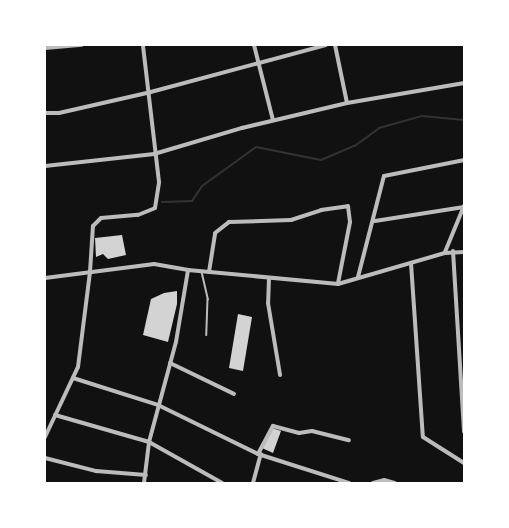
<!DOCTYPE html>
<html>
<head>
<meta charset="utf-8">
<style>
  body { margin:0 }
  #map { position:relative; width:509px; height:528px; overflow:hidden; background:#111; font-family:Signika,sans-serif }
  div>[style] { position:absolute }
  .stream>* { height:2px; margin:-1px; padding:0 1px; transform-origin:1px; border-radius:1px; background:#333 }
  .building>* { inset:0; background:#d3d3d3 }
  .service>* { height:1.5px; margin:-0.75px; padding:0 0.75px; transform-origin:0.75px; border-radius:0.75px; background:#bcbcbc }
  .minor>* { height:4px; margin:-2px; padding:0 2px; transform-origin:2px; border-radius:2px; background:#bcbcbc }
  span { translate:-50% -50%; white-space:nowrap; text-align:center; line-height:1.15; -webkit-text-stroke:4.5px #fff; paint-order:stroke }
  .frame { position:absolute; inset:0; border:46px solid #fff; pointer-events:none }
</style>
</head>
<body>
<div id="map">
  <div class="stream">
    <i style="left:162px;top:202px;width:30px;rotate:-2deg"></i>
    <i style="left:192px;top:201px;width:18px;rotate:-56deg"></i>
    <i style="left:202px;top:186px;width:67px;rotate:-35.8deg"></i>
    <i style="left:256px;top:147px;width:66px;rotate:11.3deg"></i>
    <i style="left:321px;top:160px;width:38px;rotate:-23deg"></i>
    <i style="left:356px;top:145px;width:29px;rotate:-36deg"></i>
    <i style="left:379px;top:128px;width:45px;rotate:-15.6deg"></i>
    <i style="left:422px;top:116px;width:42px;rotate:5.4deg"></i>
  </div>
  <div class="building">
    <i style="clip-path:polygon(122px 235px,126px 255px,108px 259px,103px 254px,96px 257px,95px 238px)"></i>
    <i style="clip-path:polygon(177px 291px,177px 304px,168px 342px,143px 335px,151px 299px,164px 293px)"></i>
    <i style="clip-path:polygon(238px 314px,252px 317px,243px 371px,229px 368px)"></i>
    <i style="clip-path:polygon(272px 428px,281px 431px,273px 453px,262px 448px)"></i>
  </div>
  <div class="service">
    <i style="left:202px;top:272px;width:28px;rotate:77deg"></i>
    <i style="left:208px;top:299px;width:36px;rotate:92deg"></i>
  </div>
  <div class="minor">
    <i style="left:254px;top:45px;width:77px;rotate:75.8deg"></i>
    <i style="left:335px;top:45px;width:59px;rotate:78.3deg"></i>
    <i style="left:45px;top:48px;width:37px;rotate:-5deg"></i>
    <i style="left:45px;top:113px;width:14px"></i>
    <i style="left:59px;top:113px;width:90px;rotate:-12.8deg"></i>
    <i style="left:147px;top:93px;width:185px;rotate:-15deg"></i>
    <i style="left:45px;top:166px;width:110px;rotate:-6.3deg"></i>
    <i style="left:154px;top:154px;width:92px;rotate:-16.5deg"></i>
    <i style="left:242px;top:128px;width:108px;rotate:-13.4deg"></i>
    <i style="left:347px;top:103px;width:119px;rotate:-9.7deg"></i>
    <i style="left:375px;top:221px;width:90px;rotate:-8.9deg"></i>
    <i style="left:453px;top:251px;width:181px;rotate:86.5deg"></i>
    <i style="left:445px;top:252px;width:50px;rotate:-67.6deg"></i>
    <i style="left:411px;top:263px;width:174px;rotate:86.1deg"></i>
    <i style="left:423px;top:437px;width:49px;rotate:32.4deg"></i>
    <i style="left:209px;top:272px;width:39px;rotate:-81deg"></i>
    <i style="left:215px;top:233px;width:18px;rotate:-38deg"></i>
    <i style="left:229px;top:222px;width:62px;rotate:-1.8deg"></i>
    <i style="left:291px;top:220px;width:32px;rotate:-18deg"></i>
    <i style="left:321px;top:210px;width:27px;rotate:-8deg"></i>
    <i style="left:348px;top:206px;width:16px;rotate:83deg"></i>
    <i style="left:350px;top:222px;width:62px;rotate:101.1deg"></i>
    <i style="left:358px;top:277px;width:104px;rotate:-75.6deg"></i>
    <i style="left:384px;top:176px;width:82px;rotate:-11.3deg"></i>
    <i style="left:45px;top:278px;width:110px;rotate:-7.3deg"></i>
    <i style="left:154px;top:264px;width:35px;rotate:10deg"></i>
    <i style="left:188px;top:270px;width:151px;rotate:5.3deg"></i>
    <i style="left:338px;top:284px;width:111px;rotate:-16.2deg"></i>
    <i style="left:445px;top:253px;width:19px;rotate:-3deg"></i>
    <i style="left:269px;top:278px;width:25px;rotate:92deg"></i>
    <i style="left:268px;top:303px;width:73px;rotate:80.5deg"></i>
    <i style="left:170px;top:363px;width:71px;rotate:25.8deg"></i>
    <i style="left:73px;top:378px;width:89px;rotate:17.6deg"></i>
    <i style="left:158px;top:405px;width:111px;rotate:26.1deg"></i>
    <i style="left:258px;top:454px;width:96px;rotate:17.7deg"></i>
    <i style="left:55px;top:415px;width:98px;rotate:16deg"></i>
    <i style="left:149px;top:442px;width:84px;rotate:29.3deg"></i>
    <i style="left:45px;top:437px;width:77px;rotate:-64.8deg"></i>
    <i style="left:78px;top:367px;width:96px;rotate:-82.8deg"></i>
    <i style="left:90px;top:272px;width:46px;rotate:-86.3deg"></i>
    <i style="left:93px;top:226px;width:11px;rotate:-45deg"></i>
    <i style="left:101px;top:218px;width:37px;rotate:-5deg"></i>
    <i style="left:138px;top:215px;width:18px;rotate:-22deg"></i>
    <i style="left:155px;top:208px;width:26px;rotate:-81deg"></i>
    <i style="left:159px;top:182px;width:138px;rotate:-96.7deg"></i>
    <i style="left:258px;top:454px;width:32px;rotate:-62deg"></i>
    <i style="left:273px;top:426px;width:27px;rotate:15deg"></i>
    <i style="left:299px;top:433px;width:13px;rotate:-9deg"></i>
    <i style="left:312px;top:431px;width:38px;rotate:14deg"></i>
    <i style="left:45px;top:458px;width:53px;rotate:14.3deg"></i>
    <i style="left:96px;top:471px;width:50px;rotate:4.6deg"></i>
    <i style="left:144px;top:483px;width:41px;rotate:-83deg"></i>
    <i style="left:149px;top:442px;width:104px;rotate:-74.9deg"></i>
    <i style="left:176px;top:342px;width:73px;rotate:-80.5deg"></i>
    <i style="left:253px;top:483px;width:30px;rotate:-75deg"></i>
    <i style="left:373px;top:483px;width:11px;rotate:-15deg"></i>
    <i style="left:384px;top:480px;width:11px;rotate:15deg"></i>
  </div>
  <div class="frame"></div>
</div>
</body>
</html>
